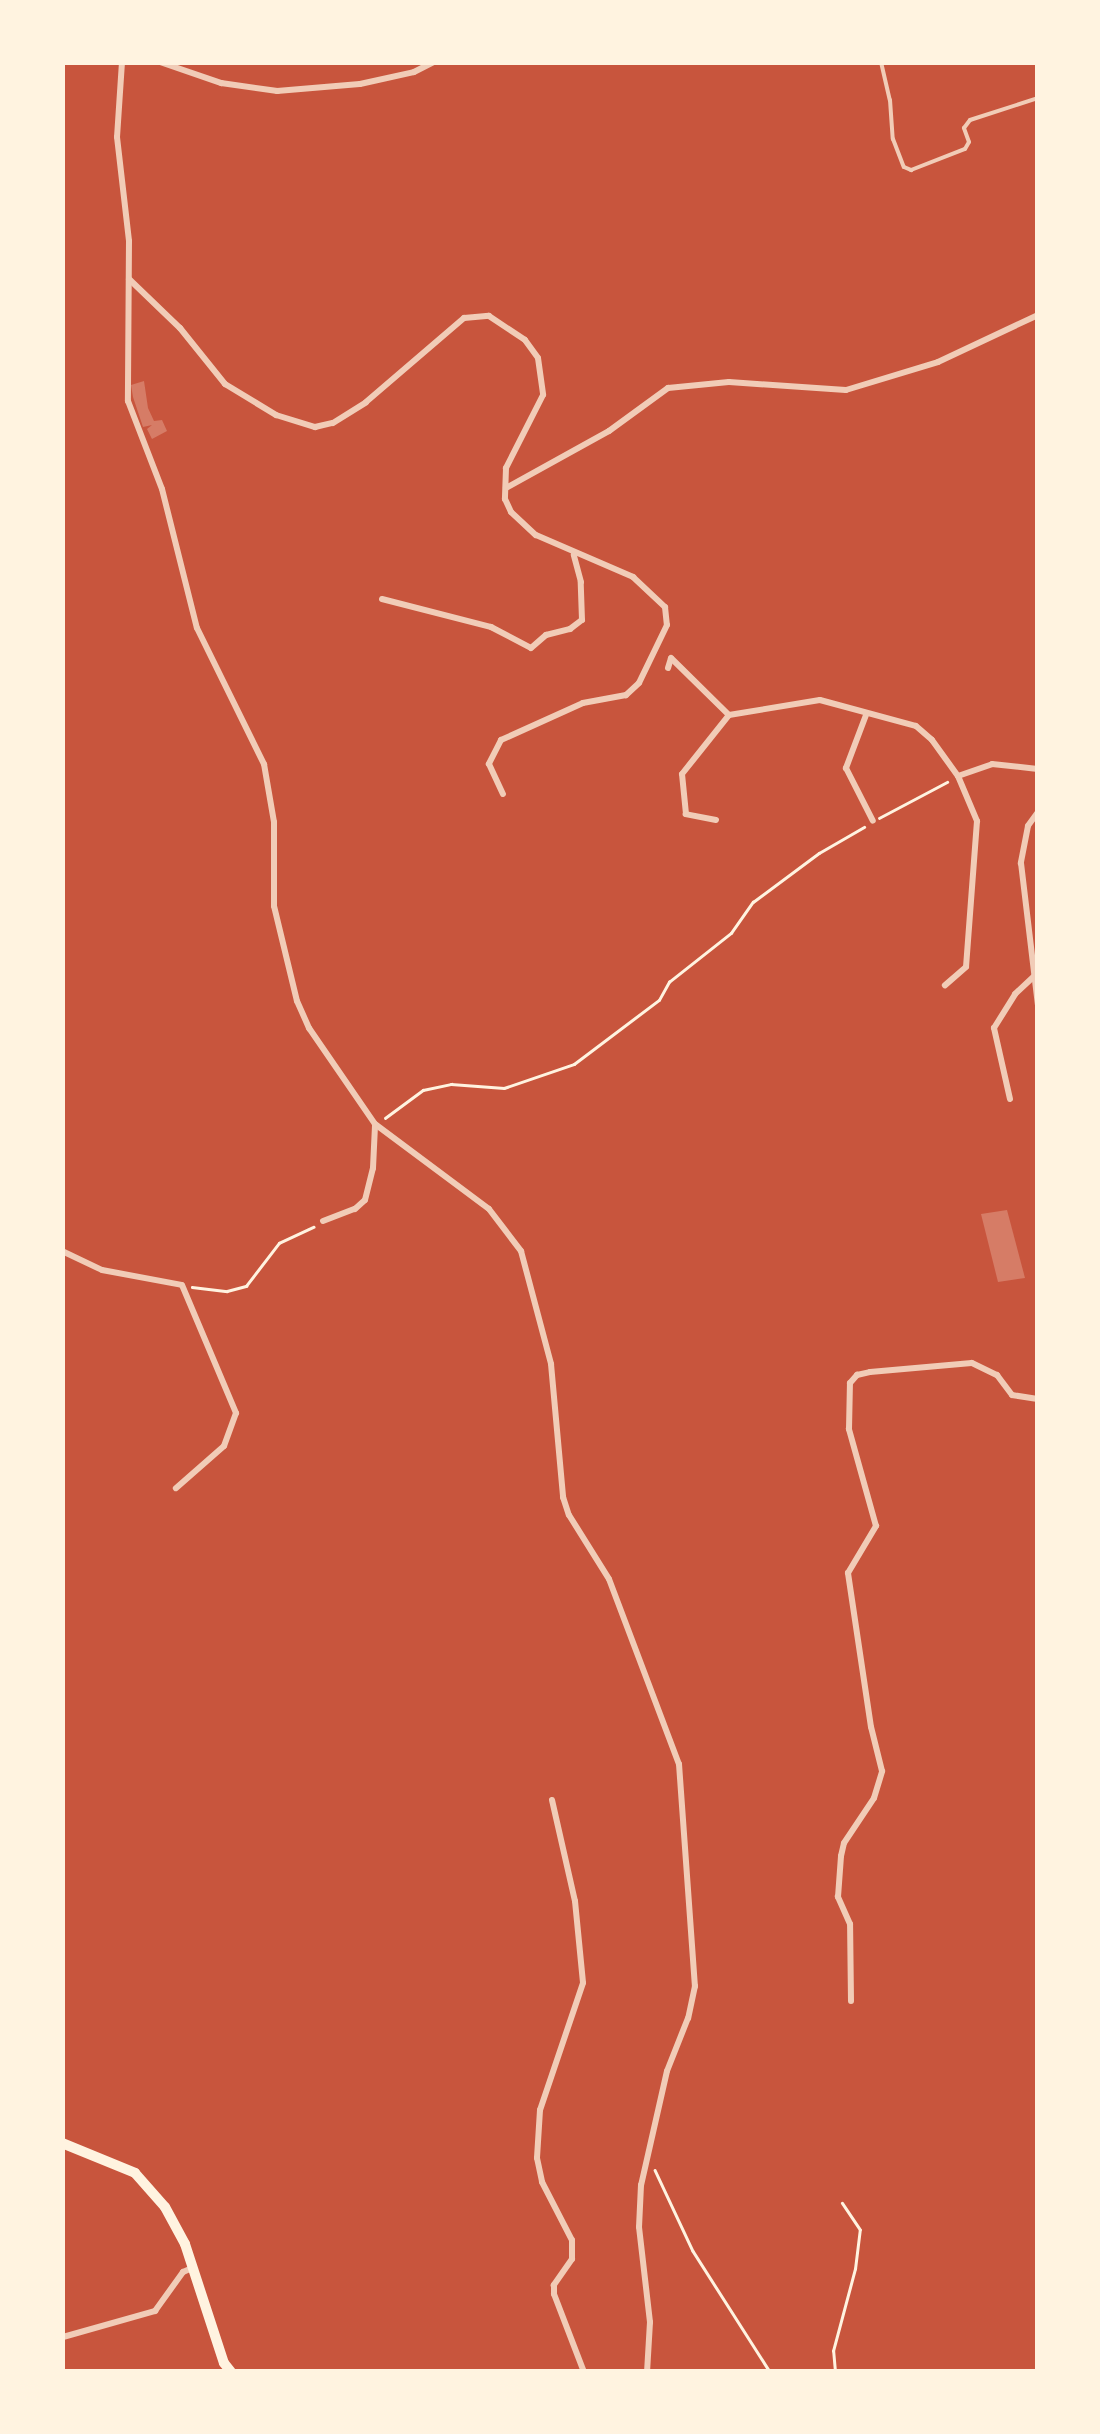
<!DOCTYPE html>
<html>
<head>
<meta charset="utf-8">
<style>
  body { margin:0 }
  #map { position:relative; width:1100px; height:2434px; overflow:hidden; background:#c8553d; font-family:"Golos Text",sans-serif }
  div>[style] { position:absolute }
  .building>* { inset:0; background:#d67c66 }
  .path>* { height:2.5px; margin:-1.25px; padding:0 1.25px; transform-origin:1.25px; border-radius:1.25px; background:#fff3e0 }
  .service>* { height:4px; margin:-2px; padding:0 2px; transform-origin:2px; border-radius:2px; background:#f1ccb7 }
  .minor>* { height:6px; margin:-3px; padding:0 3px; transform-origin:3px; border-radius:3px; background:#f1ccb7 }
  .secondary>* { height:10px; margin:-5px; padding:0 5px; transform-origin:5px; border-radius:5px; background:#fff3e0 }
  span { translate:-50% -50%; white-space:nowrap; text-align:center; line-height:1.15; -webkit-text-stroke:10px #fff3e0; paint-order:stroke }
  .frame { position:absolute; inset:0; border:65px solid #fff3e0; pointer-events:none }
</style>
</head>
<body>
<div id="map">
  <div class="building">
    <i style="clip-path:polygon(144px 381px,148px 408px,154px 421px,162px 420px,167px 431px,152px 439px,147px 429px,152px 425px,143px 427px,133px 397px,131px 385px)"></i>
    <i style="clip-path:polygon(1007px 1210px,1025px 1278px,998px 1282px,981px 1214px)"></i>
  </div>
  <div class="path">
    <i style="left:879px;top:818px;width:77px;rotate:-27.9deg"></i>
    <i style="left:385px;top:1118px;width:47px;rotate:-36.4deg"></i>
    <i style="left:423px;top:1090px;width:29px;rotate:-12deg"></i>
    <i style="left:451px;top:1084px;width:53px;rotate:4.3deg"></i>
    <i style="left:504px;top:1088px;width:74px;rotate:-18.9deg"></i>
    <i style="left:574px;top:1064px;width:106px;rotate:-37deg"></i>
    <i style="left:659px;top:1000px;width:21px;rotate:-61deg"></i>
    <i style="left:669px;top:982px;width:79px;rotate:-38.3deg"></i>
    <i style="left:731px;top:933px;width:38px;rotate:-55deg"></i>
    <i style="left:753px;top:902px;width:82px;rotate:-36.6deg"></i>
    <i style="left:819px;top:853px;width:52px;rotate:-30deg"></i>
    <i style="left:192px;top:1287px;width:35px;rotate:7deg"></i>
    <i style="left:227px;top:1291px;width:20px;rotate:-15deg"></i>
    <i style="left:246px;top:1286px;width:54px;rotate:-52.5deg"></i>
    <i style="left:279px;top:1243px;width:38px;rotate:-25deg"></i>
    <i style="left:655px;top:2170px;width:89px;rotate:64.9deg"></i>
    <i style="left:693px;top:2251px;width:143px;rotate:57.5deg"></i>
    <i style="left:835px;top:2372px;width:21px;rotate:-95deg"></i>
    <i style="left:833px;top:2351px;width:85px;rotate:-75deg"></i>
    <i style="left:855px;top:2269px;width:39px;rotate:-83deg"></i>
    <i style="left:860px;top:2230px;width:32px;rotate:-124deg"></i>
  </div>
  <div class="service">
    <i style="left:881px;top:62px;width:39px;rotate:77deg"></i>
    <i style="left:890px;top:100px;width:39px;rotate:86deg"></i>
    <i style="left:893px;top:139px;width:30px;rotate:69deg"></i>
    <i style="left:904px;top:167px;width:8px;rotate:23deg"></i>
    <i style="left:911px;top:170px;width:58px;rotate:-21.3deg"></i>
    <i style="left:965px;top:149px;width:8px;rotate:-60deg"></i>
    <i style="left:969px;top:142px;width:15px;rotate:-110deg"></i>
    <i style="left:964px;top:128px;width:10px;rotate:-53deg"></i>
    <i style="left:970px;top:120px;width:71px;rotate:-17.9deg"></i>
  </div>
  <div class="minor">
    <i style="left:122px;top:62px;width:75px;rotate:93.8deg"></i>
    <i style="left:117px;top:137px;width:105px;rotate:83.4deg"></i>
    <i style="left:129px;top:241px;width:160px;rotate:90.4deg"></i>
    <i style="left:128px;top:401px;width:94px;rotate:68.9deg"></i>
    <i style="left:162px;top:489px;width:143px;rotate:75.9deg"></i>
    <i style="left:197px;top:628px;width:152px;rotate:63.8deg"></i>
    <i style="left:264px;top:764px;width:59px;rotate:80.2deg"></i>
    <i style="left:274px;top:822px;width:84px;rotate:90deg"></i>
    <i style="left:274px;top:906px;width:98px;rotate:76.4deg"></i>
    <i style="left:297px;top:1001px;width:30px;rotate:66deg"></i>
    <i style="left:309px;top:1028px;width:116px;rotate:55.5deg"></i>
    <i style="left:375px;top:1124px;width:142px;rotate:36.7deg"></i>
    <i style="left:489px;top:1209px;width:53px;rotate:52.7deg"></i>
    <i style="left:521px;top:1251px;width:117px;rotate:75.1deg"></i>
    <i style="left:551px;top:1364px;width:134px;rotate:84.8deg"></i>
    <i style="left:563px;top:1497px;width:19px;rotate:72deg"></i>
    <i style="left:569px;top:1515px;width:75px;rotate:58deg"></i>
    <i style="left:609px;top:1579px;width:198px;rotate:69.3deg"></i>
    <i style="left:679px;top:1764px;width:223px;rotate:85.9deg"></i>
    <i style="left:695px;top:1986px;width:33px;rotate:102deg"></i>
    <i style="left:688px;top:2018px;width:57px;rotate:111.6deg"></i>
    <i style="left:667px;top:2071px;width:117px;rotate:102.8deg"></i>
    <i style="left:641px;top:2185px;width:42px;rotate:92.7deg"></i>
    <i style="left:639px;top:2227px;width:96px;rotate:83.4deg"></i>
    <i style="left:650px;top:2322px;width:50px;rotate:93.4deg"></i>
    <i style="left:160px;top:62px;width:65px;rotate:19deg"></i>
    <i style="left:221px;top:83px;width:57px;rotate:8.1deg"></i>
    <i style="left:277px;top:91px;width:83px;rotate:-4.8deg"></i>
    <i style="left:360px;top:84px;width:55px;rotate:-12.5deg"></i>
    <i style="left:414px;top:72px;width:22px;rotate:-27deg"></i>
    <i style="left:129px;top:279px;width:71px;rotate:43.9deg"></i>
    <i style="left:180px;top:328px;width:72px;rotate:51.2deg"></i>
    <i style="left:225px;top:384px;width:60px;rotate:31.3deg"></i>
    <i style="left:276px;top:415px;width:41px;rotate:17.1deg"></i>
    <i style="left:315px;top:427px;width:18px;rotate:-13deg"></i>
    <i style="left:333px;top:423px;width:39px;rotate:-32deg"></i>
    <i style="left:366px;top:402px;width:129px;rotate:-40.6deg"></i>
    <i style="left:464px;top:318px;width:25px;rotate:-5deg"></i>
    <i style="left:489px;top:316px;width:43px;rotate:33.7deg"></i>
    <i style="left:525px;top:340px;width:22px;rotate:54deg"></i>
    <i style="left:538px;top:358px;width:37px;rotate:82deg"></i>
    <i style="left:543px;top:395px;width:82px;rotate:116.9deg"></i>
    <i style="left:506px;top:468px;width:31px;rotate:92deg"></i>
    <i style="left:505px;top:499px;width:14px;rotate:65deg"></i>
    <i style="left:511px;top:512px;width:34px;rotate:43deg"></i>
    <i style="left:536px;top:535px;width:106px;rotate:23.4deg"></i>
    <i style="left:633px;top:577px;width:44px;rotate:43.2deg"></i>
    <i style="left:665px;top:607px;width:18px;rotate:84deg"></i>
    <i style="left:667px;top:625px;width:64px;rotate:115.8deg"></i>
    <i style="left:639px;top:683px;width:18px;rotate:137deg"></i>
    <i style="left:626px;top:695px;width:44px;rotate:169.5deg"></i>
    <i style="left:583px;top:703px;width:90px;rotate:155.7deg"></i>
    <i style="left:501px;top:740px;width:27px;rotate:117deg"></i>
    <i style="left:489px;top:764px;width:33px;rotate:65deg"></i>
    <i style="left:506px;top:488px;width:118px;rotate:-29deg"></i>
    <i style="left:609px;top:431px;width:73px;rotate:-36.1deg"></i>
    <i style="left:668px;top:388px;width:61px;rotate:-5.6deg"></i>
    <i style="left:729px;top:382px;width:117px;rotate:3.9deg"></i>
    <i style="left:846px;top:390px;width:96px;rotate:-16.9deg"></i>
    <i style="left:938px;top:362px;width:110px;rotate:-25.2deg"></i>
    <i style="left:382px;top:599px;width:113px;rotate:14.4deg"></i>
    <i style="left:491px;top:627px;width:45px;rotate:27.7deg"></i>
    <i style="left:531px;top:648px;width:20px;rotate:-41deg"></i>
    <i style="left:546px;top:635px;width:25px;rotate:-14deg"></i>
    <i style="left:570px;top:629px;width:15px;rotate:-37deg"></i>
    <i style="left:582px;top:620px;width:38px;rotate:-92deg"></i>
    <i style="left:581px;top:582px;width:28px;rotate:-105deg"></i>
    <i style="left:668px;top:668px;width:10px;rotate:-73deg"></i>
    <i style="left:671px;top:658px;width:81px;rotate:44.5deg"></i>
    <i style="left:729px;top:715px;width:92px;rotate:-9.4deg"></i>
    <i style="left:820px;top:700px;width:99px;rotate:15.2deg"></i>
    <i style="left:916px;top:726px;width:21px;rotate:41deg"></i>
    <i style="left:932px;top:740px;width:44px;rotate:54.2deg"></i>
    <i style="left:958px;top:776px;width:49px;rotate:67.1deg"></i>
    <i style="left:977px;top:821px;width:146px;rotate:94.3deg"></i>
    <i style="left:966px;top:967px;width:28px;rotate:139deg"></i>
    <i style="left:866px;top:715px;width:57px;rotate:110.7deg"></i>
    <i style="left:846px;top:768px;width:59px;rotate:63deg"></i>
    <i style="left:958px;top:776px;width:36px;rotate:-19deg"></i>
    <i style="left:992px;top:764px;width:46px;rotate:6.2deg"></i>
    <i style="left:1038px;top:812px;width:17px;rotate:126deg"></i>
    <i style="left:1028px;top:826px;width:38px;rotate:101deg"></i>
    <i style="left:1021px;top:863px;width:144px;rotate:83.2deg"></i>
    <i style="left:716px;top:820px;width:31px;rotate:-169deg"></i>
    <i style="left:686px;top:814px;width:40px;rotate:-95.7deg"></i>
    <i style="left:682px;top:774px;width:75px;rotate:-51.5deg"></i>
    <i style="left:1010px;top:1099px;width:73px;rotate:-102.7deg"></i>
    <i style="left:994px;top:1028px;width:40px;rotate:-58deg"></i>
    <i style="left:1015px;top:994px;width:26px;rotate:-43deg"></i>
    <i style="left:323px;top:1221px;width:34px;rotate:-21deg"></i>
    <i style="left:355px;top:1209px;width:13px;rotate:-42deg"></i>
    <i style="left:365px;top:1200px;width:33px;rotate:-76deg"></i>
    <i style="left:373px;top:1168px;width:43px;rotate:-87.3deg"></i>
    <i style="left:62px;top:1251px;width:44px;rotate:25.4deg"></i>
    <i style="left:102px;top:1270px;width:81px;rotate:10.6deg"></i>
    <i style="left:182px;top:1285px;width:139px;rotate:67.1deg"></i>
    <i style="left:236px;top:1413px;width:35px;rotate:110deg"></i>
    <i style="left:224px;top:1446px;width:64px;rotate:138.8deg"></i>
    <i style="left:552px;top:1800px;width:104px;rotate:77.2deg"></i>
    <i style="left:575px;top:1901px;width:82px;rotate:84.4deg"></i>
    <i style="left:583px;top:1983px;width:134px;rotate:108.7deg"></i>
    <i style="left:540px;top:2110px;width:48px;rotate:93.6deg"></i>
    <i style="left:537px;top:2158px;width:25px;rotate:78deg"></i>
    <i style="left:542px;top:2182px;width:65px;rotate:62.7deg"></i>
    <i style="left:572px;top:2240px;width:19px;rotate:90deg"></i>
    <i style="left:572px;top:2259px;width:32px;rotate:125deg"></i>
    <i style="left:554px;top:2285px;width:9px;rotate:90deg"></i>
    <i style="left:554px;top:2294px;width:84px;rotate:69deg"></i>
    <i style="left:851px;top:2001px;width:77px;rotate:-90.7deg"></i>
    <i style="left:850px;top:1924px;width:30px;rotate:-114deg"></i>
    <i style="left:838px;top:1897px;width:41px;rotate:-85.8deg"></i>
    <i style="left:841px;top:1856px;width:13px;rotate:-77deg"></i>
    <i style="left:844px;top:1843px;width:54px;rotate:-56.3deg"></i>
    <i style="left:874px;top:1798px;width:28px;rotate:-73deg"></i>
    <i style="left:882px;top:1771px;width:45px;rotate:-104deg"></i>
    <i style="left:871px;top:1727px;width:156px;rotate:-98.5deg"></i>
    <i style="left:848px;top:1573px;width:55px;rotate:-59.2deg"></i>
    <i style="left:876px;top:1526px;width:101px;rotate:-105.6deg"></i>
    <i style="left:849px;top:1429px;width:46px;rotate:-88.8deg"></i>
    <i style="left:850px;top:1383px;width:11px;rotate:-49deg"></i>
    <i style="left:857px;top:1375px;width:13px;rotate:-13deg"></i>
    <i style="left:870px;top:1372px;width:102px;rotate:-5deg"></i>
    <i style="left:972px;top:1363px;width:28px;rotate:26deg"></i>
    <i style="left:997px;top:1375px;width:25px;rotate:53deg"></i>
    <i style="left:1012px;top:1395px;width:26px;rotate:9deg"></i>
    <i style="left:63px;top:2337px;width:96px;rotate:-15.8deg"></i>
    <i style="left:155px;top:2311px;width:48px;rotate:-54.3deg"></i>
    <i style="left:183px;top:2272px;width:10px;rotate:-24deg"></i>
  </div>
  <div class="secondary">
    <i style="left:62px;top:2143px;width:79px;rotate:22.3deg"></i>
    <i style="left:135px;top:2173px;width:45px;rotate:48.6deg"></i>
    <i style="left:165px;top:2207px;width:42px;rotate:61.6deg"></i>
    <i style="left:185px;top:2244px;width:125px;rotate:71.9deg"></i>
    <i style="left:224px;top:2363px;width:11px;rotate:52deg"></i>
  </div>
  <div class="frame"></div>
</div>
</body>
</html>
